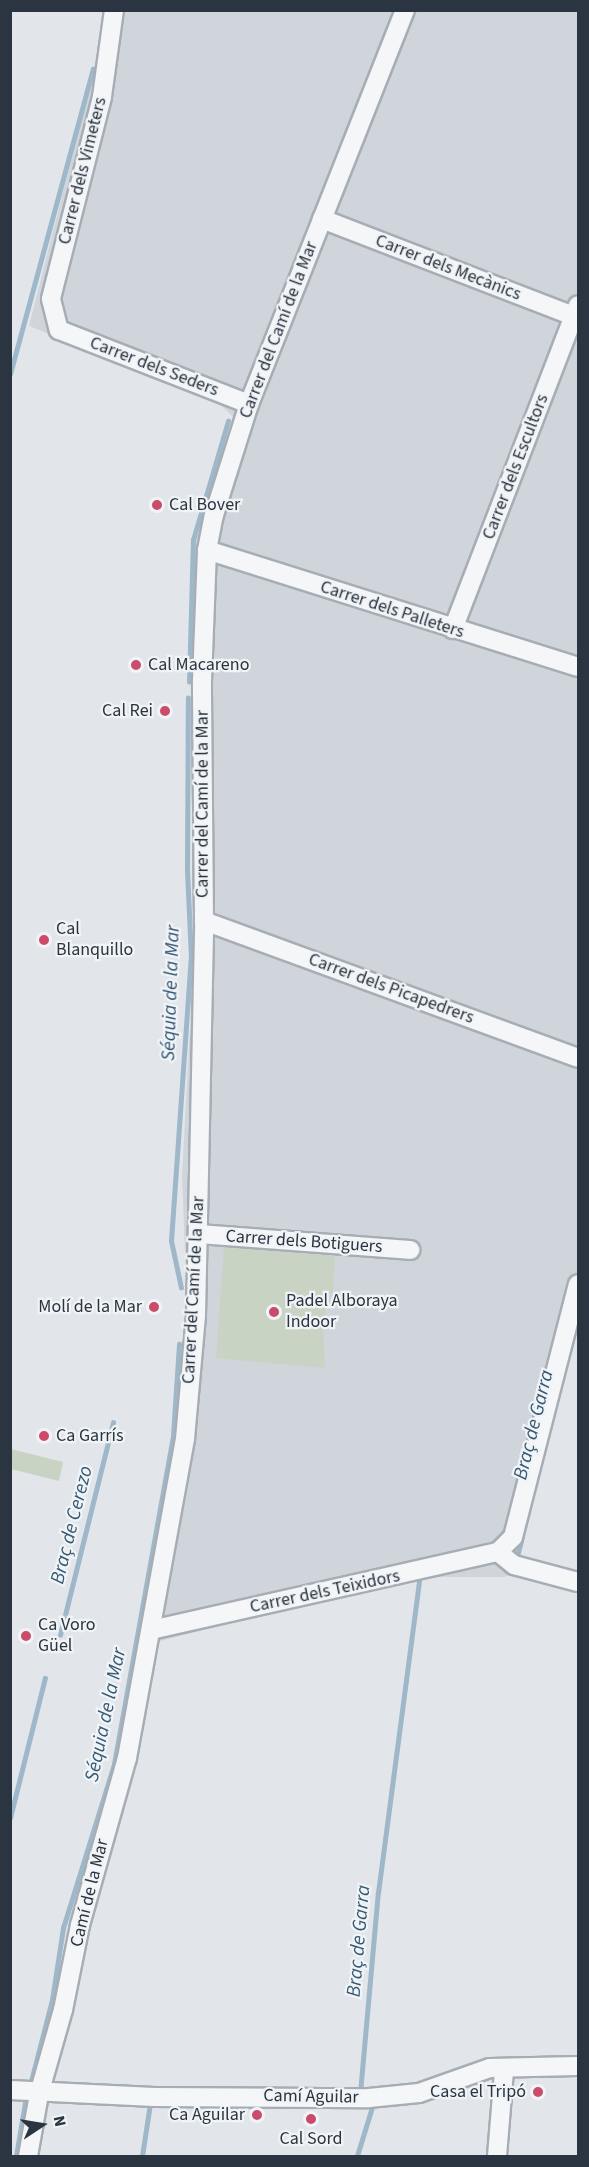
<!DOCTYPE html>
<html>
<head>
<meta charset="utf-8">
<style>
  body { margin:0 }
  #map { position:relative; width:589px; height:2167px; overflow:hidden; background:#e2e6ea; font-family:"Source Sans 3",sans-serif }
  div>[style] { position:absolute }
  .built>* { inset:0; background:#d0d5dc }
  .green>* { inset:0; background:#c9d3c3 }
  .stream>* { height:4.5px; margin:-2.25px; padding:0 2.25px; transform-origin:2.25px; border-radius:2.25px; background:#9eb7c9 }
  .roads { filter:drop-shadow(2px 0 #a7adb4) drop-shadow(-2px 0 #a7adb4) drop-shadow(0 2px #a7adb4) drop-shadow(0 -2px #a7adb4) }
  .street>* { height:18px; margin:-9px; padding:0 9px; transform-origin:9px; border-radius:9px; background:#f4f6f8 }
  .dots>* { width:16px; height:16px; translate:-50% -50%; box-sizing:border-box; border:3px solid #f1f4f7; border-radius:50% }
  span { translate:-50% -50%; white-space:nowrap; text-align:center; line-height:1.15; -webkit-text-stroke:4.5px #f1f4f7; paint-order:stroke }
  .street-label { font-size:18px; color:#2a3541 }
  .poi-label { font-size:18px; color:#2a3541 }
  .left { translate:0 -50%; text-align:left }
  .right { translate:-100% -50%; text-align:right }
  .water-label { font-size:20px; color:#355874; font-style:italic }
  .frame { position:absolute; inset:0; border:12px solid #2a3541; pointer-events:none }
  .north { position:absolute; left:12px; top:2095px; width:60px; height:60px; -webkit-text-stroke:4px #f1f4f7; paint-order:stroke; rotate:78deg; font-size:16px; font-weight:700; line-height:24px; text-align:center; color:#2a3541 }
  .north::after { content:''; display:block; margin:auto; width:21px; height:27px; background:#2a3541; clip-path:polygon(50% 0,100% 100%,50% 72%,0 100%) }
</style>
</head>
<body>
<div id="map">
  <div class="built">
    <i style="clip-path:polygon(109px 11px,578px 11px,578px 1310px,523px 1546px,509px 1575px,504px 1577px,414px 1577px,236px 1615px,235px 1622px,140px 1646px,176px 1434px,188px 1328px,182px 1177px,193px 970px,191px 682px,195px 540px,235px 419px,215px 399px,29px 326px)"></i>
  </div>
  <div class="green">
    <i style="clip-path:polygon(224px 1246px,335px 1256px,333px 1293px,328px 1293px,323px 1331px,325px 1368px,216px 1358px)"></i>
    <i style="clip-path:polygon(11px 1449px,63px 1462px,59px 1481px,11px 1469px)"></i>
  </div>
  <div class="stream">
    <i style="left:10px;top:374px;width:316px;rotate:-74.8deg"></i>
    <i style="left:189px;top:682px;width:142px;rotate:-88.4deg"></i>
    <i style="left:193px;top:540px;width:124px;rotate:-73.6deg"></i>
    <i style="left:181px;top:1288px;width:48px;rotate:-102deg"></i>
    <i style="left:171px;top:1241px;width:284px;rotate:-86deg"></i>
    <i style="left:191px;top:958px;width:89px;rotate:-92.6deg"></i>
    <i style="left:187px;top:869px;width:171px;rotate:-89.7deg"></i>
    <i style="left:518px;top:1553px;width:17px;rotate:-77deg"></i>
    <i style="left:60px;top:1635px;width:219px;rotate:-76deg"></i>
    <i style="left:10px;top:1818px;width:144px;rotate:-76deg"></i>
    <i style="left:30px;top:2085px;width:88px;rotate:-75.5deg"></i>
    <i style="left:52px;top:2000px;width:73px;rotate:-81.3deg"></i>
    <i style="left:63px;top:1928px;width:172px;rotate:-72.7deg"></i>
    <i style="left:114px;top:1764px;width:334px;rotate:-79.8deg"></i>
    <i style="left:173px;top:1435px;width:91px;rotate:-86.2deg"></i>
    <i style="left:237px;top:2089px;width:43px"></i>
    <i style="left:360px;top:2093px;width:201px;rotate:-84.9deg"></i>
    <i style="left:378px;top:1893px;width:314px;rotate:-82.5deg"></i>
    <i style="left:16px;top:2156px;width:54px;rotate:-80.4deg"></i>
    <i style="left:142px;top:2156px;width:53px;rotate:-81.3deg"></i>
    <i style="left:357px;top:2156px;width:54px;rotate:-72.9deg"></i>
  </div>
  <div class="roads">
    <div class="street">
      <i style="left:114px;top:10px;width:88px;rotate:97.9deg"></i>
      <i style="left:102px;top:97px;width:208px;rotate:104.2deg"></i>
      <i style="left:51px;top:299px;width:32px;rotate:76deg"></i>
      <i style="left:59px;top:330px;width:204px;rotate:21.3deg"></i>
      <i style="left:322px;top:219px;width:270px;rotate:21.1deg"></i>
      <i style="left:207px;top:550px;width:389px;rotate:17.5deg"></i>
      <i style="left:453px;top:629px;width:347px;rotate:-68.9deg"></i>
      <i style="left:204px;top:921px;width:398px;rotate:20.1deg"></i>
      <i style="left:198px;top:1234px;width:213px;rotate:4.3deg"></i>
      <i style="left:498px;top:1552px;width:21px;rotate:39deg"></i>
      <i style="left:514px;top:1565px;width:66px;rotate:14.9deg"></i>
      <i style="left:151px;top:1630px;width:356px;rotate:-12.7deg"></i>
      <i style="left:498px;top:1552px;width:21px;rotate:-45deg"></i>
      <i style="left:513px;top:1537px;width:261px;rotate:-75.6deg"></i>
      <i style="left:10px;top:2090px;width:144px;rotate:2.8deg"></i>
      <i style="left:154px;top:2097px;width:215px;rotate:0.3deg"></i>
      <i style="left:369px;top:2098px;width:50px;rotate:-5.7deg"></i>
      <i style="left:419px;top:2093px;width:75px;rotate:-19.4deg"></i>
      <i style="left:490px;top:2068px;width:88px;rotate:-1.3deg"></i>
      <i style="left:28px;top:2156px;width:63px;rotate:-79.9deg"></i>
      <i style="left:39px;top:2094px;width:87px;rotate:-74.1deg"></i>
      <i style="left:63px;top:2010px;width:87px;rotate:-78.7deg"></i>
      <i style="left:80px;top:1925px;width:173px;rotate:-74.3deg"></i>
      <i style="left:127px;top:1758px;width:324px;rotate:-79.7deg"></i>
      <i style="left:185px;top:1439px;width:124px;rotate:-84.9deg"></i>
      <i style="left:196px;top:1315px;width:394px;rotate:-88.8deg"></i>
      <i style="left:204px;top:921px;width:240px;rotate:-90.5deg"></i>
      <i style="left:202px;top:681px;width:131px;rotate:-87.8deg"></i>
      <i style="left:207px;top:550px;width:36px;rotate:-79deg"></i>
      <i style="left:214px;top:515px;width:116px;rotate:-72.5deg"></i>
      <i style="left:249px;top:404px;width:424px;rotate:-68.4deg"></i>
      <i style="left:497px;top:2156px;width:86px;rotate:-85.3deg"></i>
    </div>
  </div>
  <div class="dots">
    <i style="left:157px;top:505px;background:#cb4b6b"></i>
    <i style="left:136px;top:665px;background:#cb4b6b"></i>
    <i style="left:165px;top:711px;background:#cb4b6b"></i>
    <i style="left:44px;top:940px;background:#cb4b6b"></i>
    <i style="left:154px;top:1307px;background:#cb4b6b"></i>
    <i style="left:274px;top:1312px;background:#cb4b6b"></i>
    <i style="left:44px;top:1436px;background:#cb4b6b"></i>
    <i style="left:26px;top:1636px;background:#cb4b6b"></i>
    <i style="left:538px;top:2092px;background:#cb4b6b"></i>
    <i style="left:257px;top:2115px;background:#cb4b6b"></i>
    <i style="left:311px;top:2119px;background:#cb4b6b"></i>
  </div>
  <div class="street-label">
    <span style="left:83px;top:171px;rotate:-76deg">Carrer dels Vimeters</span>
    <span style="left:448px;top:268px;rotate:21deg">Carrer dels Mecànics</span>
    <span style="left:279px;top:330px;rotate:-69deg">Carrer del Camí de la Mar</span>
    <span style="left:154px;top:367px;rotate:21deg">Carrer dels Seders</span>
    <span style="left:516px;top:467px;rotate:-69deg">Carrer dels Escultors</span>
    <span style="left:392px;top:610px;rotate:18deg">Carrer dels Palleters</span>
    <span style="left:203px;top:804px;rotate:-90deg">Carrer del Camí de la Mar</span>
    <span style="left:391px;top:989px;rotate:20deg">Carrer dels Picapedrers</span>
    <span style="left:304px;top:1242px;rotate:4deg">Carrer dels Botiguers</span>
    <span style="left:194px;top:1290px;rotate:-87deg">Carrer del Camí de la Mar</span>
    <span style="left:325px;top:1592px;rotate:-12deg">Carrer dels Teixidors</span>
    <span style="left:90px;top:1893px;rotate:-76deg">Camí de la Mar</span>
    <span style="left:311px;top:2097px;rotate:1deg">Camí Aguilar</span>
  </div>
  <div class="poi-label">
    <span class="left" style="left:169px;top:505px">Cal Bover</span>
    <span class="left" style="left:148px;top:665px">Cal Macareno</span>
    <span class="right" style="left:153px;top:711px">Cal Rei</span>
    <span class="left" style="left:56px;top:940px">Cal<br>Blanquillo</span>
    <span class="left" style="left:286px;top:1312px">Padel Alboraya<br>Indoor</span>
    <span class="right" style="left:142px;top:1307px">Molí de la Mar</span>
    <span class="left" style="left:56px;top:1436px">Ca Garrís</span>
    <span class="left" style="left:38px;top:1636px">Ca Voro<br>Güel</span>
    <span class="right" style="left:526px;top:2092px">Casa el Tripó</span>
    <span class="right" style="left:245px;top:2115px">Ca Aguilar</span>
    <span style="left:311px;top:2139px">Cal Sord</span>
  </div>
  <div class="water-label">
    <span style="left:171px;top:993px;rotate:-88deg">Séquia de la Mar</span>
    <span style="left:534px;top:1425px;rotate:-76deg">Braç de Garra</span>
    <span style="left:72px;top:1525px;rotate:-76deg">Braç de Cerezo</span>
    <span style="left:106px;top:1715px;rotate:-78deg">Séquia de la Mar</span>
    <span style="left:359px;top:1941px;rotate:-85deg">Braç de Garra</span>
  </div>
  <div class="frame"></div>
  <div class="north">N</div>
</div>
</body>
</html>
